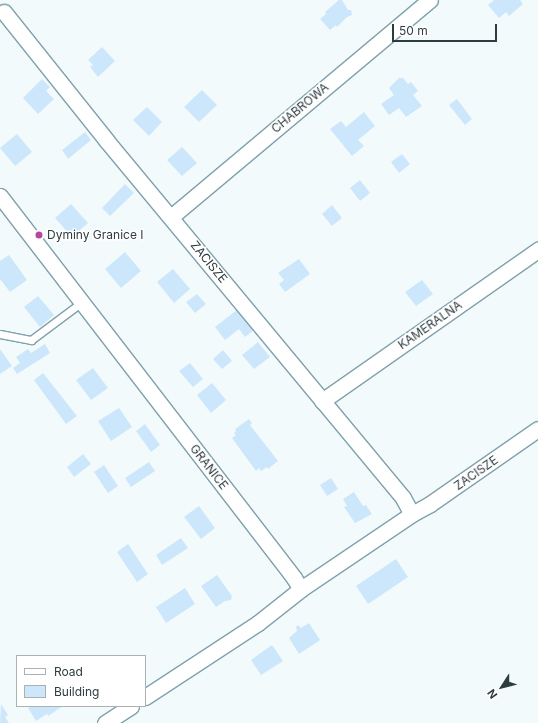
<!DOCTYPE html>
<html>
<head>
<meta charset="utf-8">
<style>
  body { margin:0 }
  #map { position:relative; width:538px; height:723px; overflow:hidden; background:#f3fafc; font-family:Inter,sans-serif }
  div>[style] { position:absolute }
  .building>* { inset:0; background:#cce7fb }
  .roads { filter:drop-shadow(1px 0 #7fa1ab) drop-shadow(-1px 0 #7fa1ab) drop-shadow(0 1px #7fa1ab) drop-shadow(0 -1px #7fa1ab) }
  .service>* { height:7px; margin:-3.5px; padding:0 3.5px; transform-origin:3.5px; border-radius:3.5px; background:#fff }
  .minor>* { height:15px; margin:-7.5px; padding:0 7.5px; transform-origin:7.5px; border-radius:7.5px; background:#fff }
  .dots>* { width:11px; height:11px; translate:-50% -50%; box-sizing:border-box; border:2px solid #fff; border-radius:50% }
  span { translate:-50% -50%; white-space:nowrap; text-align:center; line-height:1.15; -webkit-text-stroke:3px #fff; paint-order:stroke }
  .street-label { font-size:12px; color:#2e3c40 }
  .poi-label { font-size:12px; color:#2e3c40 }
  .left { translate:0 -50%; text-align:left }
  .legend { position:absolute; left:16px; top:655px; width:130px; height:52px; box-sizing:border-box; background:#fff; border:1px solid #abb1b3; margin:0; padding:5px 7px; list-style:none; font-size:12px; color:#2e3c40 }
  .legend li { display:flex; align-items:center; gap:8px; height:20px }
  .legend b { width:20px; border:1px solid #abb1b3 }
  .north { position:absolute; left:482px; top:667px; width:40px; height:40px; -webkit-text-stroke:3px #fff; paint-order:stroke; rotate:234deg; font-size:11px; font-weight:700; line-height:16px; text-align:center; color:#2e3c40 }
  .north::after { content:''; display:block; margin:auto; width:14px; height:18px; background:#2e3c40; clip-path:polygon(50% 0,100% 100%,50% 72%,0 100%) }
  .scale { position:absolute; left:392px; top:24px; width:105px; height:18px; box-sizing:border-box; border:2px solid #2e3c40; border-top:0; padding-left:5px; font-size:12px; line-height:14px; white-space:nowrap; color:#2e3c40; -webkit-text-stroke:3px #fff; paint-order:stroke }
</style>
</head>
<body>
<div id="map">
  <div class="building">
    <i style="clip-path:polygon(339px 0,342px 0,348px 10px,351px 10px,352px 15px,347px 17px,337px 27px,336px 25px,330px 30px,320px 19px,326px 14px,325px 12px)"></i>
    <i style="clip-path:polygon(494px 0,520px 0,523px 4px,509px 16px,506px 12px,499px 18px,488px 5px)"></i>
    <i style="clip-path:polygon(102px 47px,115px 61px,98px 77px,90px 67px,93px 65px,88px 60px)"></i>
    <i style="clip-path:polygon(399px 78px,403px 78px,408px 84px,411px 82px,418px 91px,413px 95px,422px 106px,406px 117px,399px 108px,389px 115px,381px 104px,394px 95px,389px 88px)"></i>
    <i style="clip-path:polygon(42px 79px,50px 87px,46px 91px,54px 99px,38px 114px,23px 98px)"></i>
    <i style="clip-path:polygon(202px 90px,217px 105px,199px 122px,184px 107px)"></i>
    <i style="clip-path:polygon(457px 99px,472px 119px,465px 125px,449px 105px)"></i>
    <i style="clip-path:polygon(147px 107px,162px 122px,149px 136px,133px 120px)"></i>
    <i style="clip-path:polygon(364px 112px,375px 126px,358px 140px,364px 146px,352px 156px,330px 129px,341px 121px,346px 127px)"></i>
    <i style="clip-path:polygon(85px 132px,91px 140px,68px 159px,62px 150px)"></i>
    <i style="clip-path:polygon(17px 134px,32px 152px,15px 166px,0 148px)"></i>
    <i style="clip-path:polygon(182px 147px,197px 163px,182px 176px,167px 160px)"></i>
    <i style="clip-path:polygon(402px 154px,410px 164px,399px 173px,391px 162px)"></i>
    <i style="clip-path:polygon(360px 180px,370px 193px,360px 201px,350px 188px)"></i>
    <i style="clip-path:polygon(125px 184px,134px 193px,110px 216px,102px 208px)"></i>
    <i style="clip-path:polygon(71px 204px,88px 223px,72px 237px,55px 218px)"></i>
    <i style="clip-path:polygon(332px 205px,342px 218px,332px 226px,322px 214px)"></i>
    <i style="clip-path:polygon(125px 252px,141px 271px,121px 288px,105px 269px)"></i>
    <i style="clip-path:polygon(9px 255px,27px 280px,10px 292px,0 279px,0 261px)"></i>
    <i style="clip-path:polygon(299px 259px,310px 274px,285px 292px,279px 284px,284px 280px,278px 273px)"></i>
    <i style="clip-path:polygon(173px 269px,190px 289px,174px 303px,157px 282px)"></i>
    <i style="clip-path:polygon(422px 280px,433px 294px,416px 306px,405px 292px)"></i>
    <i style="clip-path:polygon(197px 294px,206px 304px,195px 313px,186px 302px)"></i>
    <i style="clip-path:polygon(38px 296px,54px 315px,40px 327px,24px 307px)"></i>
    <i style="clip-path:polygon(238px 309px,254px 330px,245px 337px,239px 329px,225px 340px,215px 327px)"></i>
    <i style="clip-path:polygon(258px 342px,270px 357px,254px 369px,242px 355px)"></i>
    <i style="clip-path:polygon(45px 344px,50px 353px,17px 374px,13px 368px,20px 363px,16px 357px,28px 349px,31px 353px)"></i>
    <i style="clip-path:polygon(0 349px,12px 366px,0 374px)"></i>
    <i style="clip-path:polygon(223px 350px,232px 361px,222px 369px,213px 359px)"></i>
    <i style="clip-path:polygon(190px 363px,203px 379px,193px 387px,179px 371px)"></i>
    <i style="clip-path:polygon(93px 368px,108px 388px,91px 400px,76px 380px)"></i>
    <i style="clip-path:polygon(43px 373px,77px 416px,66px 424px,34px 380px)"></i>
    <i style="clip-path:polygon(212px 383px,226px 400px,211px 413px,197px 395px)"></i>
    <i style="clip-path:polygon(119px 408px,132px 427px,111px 441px,98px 421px)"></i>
    <i style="clip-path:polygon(249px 419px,252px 423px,250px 425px,278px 461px,268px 469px,267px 467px,261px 471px,259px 468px,256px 471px,232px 438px,236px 435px,234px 433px,236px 431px,235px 429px)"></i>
    <i style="clip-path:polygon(145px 424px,160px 445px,151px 452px,136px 431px)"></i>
    <i style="clip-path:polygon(83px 454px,91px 464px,74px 477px,67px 467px)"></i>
    <i style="clip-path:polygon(149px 462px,155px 471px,131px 487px,125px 478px)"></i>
    <i style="clip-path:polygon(104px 465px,118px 486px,108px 493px,94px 472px)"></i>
    <i style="clip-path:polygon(331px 478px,338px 489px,327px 496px,320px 485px)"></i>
    <i style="clip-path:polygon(354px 492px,363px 506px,366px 505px,372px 514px,355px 523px,344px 507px,347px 506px,343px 499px)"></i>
    <i style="clip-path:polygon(199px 506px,215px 528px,201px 539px,184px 517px)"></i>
    <i style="clip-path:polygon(181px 538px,188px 548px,162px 565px,156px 555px)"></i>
    <i style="clip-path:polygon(128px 544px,148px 574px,137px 582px,117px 552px)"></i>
    <i style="clip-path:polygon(396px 559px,408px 577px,368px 604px,356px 586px)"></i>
    <i style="clip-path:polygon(217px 575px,232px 596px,231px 600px,225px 601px,216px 607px,201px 586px)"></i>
    <i style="clip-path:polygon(185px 588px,195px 604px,166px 623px,156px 607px)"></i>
    <i style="clip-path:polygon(309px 623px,320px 640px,299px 654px,289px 638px,297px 631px,296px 627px,298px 625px,301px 628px)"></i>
    <i style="clip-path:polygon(272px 645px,283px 661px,261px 675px,251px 660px)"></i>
    <i style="clip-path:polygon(1px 704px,8px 715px,5px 717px,9px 723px,0 723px)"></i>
    <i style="clip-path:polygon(32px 706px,63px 706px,48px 716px,47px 714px,36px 721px,28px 708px)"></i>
  </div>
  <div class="roads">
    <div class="service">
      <i style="left:0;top:334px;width:32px;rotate:11deg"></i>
      <i style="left:31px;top:340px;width:64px;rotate:-36.7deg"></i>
    </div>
    <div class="minor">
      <i style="left:4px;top:12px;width:164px;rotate:51.4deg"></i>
      <i style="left:106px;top:140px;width:465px;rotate:50.3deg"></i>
      <i style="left:403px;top:498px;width:18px;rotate:61deg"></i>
      <i style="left:412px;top:514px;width:134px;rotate:146deg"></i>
      <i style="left:0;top:196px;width:482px;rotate:52.4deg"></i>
      <i style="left:294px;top:578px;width:13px;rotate:58deg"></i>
      <i style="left:301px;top:589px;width:55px;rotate:141.7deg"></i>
      <i style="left:258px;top:623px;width:135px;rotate:146.8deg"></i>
      <i style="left:171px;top:217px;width:338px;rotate:-40deg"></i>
      <i style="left:322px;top:401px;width:264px;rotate:-35deg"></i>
      <i style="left:412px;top:514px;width:21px;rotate:-29deg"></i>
      <i style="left:430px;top:504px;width:131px;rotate:-34.8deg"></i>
      <i style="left:105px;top:723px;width:31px;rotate:-33deg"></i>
    </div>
  </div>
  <div class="dots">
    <i style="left:39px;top:235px;background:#b8459f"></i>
  </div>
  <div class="street-label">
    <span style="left:300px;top:108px;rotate:-40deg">CHABROWA</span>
    <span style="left:209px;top:262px;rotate:51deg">ZACISZE</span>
    <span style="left:430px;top:325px;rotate:-35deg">KAMERALNA</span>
    <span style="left:209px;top:467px;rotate:52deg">GRANICE</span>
    <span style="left:476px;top:473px;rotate:-35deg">ZACISZE</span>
  </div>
  <div class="poi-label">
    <span class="left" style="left:47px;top:235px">Dyminy Granice I</span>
  </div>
  <ul class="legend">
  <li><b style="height:5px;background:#fff"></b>Road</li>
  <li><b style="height:11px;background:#cce7fb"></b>Building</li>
  </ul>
  <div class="north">N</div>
  <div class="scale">50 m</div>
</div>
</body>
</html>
